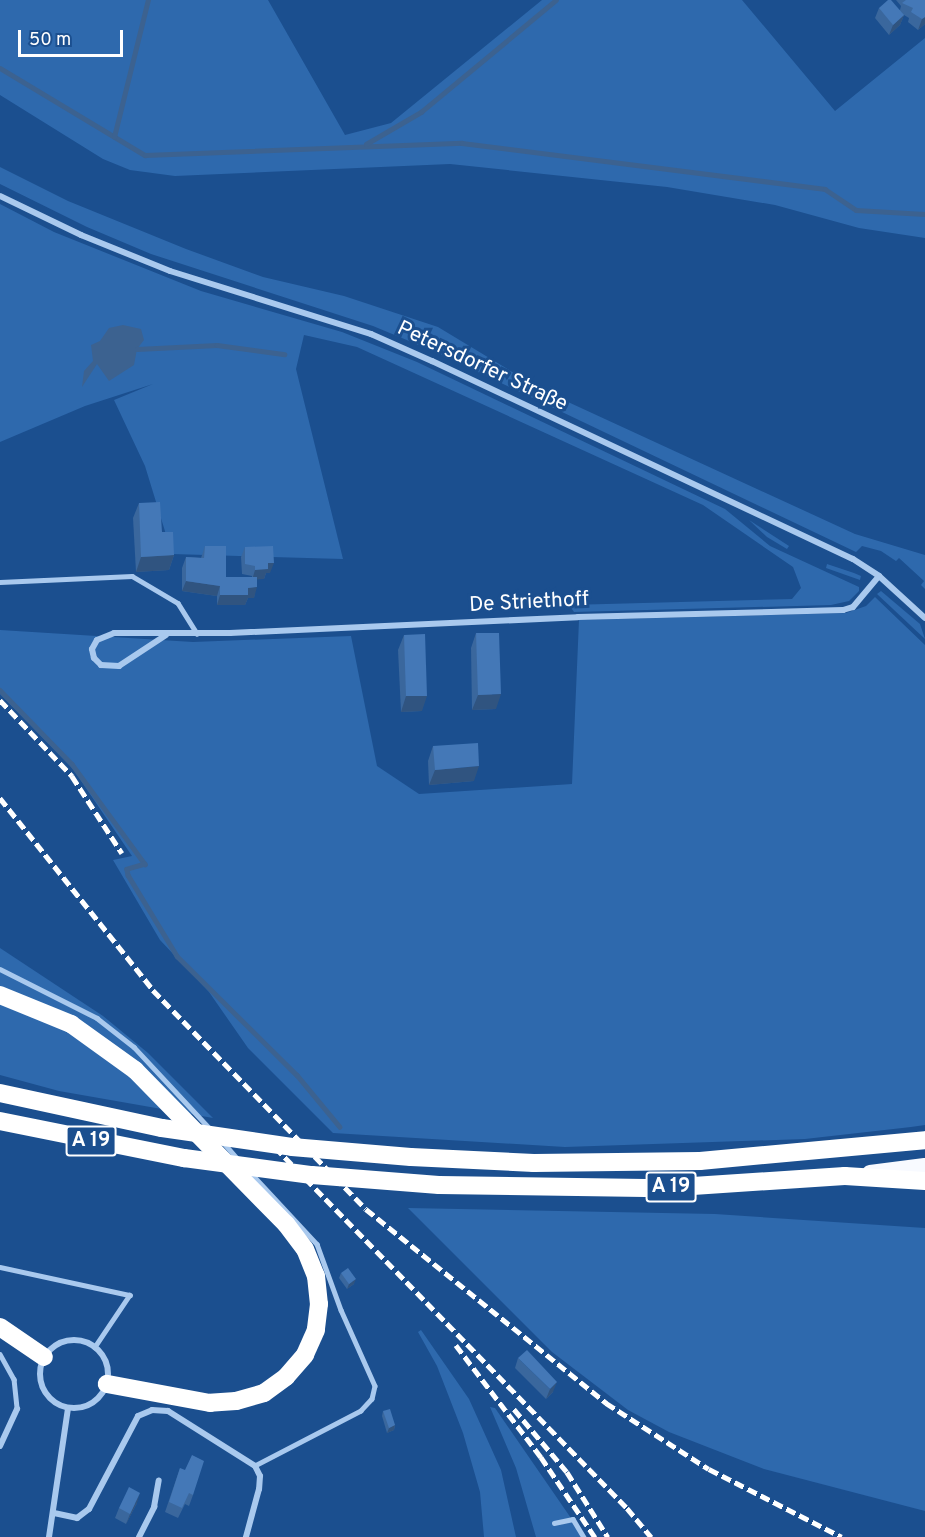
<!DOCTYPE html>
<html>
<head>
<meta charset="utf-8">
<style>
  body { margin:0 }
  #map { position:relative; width:925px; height:1537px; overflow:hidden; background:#1b4f8f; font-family:Overpass,sans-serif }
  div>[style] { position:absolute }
  .green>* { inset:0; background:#2e69ad }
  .water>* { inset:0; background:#3c6290 }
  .stream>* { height:4.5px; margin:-2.25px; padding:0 2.25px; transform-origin:2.25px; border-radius:2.25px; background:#3c6290 }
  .service>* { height:4.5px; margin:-2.25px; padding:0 2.25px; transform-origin:2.25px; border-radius:2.25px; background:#a9c9ee }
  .minor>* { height:6px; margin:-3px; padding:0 3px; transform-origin:3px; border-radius:3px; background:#a9c9ee }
  .minor>.ring { margin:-3px; padding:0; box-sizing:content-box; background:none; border:6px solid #a9c9ee; border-radius:50% }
  .trunk>* { height:16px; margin:-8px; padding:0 8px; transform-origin:8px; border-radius:8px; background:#f8faff }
  .motorway>* { height:18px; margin:-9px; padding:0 9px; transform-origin:9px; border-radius:9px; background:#fff }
  .rail>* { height:4.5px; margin-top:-2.25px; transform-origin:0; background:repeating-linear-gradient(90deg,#fff 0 10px,transparent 0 14.5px) }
  .motorway-bridge>* { height:18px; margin:-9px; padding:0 9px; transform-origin:9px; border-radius:9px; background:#fff }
  .wall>* { inset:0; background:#3a679d }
  .shaded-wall>* { inset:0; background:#305480 }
  .building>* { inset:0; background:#4478b7 }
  span { translate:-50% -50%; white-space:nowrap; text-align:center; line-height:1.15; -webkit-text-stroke:6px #1b4f8f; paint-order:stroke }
  .shield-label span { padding:2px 4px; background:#1b4f8f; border:2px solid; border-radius:4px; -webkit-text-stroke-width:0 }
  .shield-label { font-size:20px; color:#fff; font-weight:700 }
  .street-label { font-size:21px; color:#fff }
  .scale { position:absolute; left:18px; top:30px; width:105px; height:27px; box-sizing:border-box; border:3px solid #fff; border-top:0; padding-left:8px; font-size:18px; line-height:21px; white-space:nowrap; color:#fff; -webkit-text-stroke:4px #1b4f8f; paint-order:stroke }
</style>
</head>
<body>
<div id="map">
  <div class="green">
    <i style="clip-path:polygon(0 0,268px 0,345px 135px,391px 123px,542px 0,742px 0,835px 111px,925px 38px,925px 238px,859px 228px,775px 205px,667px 187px,450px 164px,175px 176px,130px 170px,103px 159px,0 95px)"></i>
    <i style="clip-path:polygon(0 167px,68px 201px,186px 249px,263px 277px,344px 296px,438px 327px,542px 390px,855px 534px,925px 555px,925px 589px,921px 585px,924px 581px,899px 558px,896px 561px,881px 551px,862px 546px,856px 552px,438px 353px,373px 326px,151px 254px,87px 227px,0 184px)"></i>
    <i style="clip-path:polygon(0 204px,54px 232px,201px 291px,342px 332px,417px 362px,725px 509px,770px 546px,859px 587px,859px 591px,849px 601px,831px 605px,574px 612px,569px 605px,792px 599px,801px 588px,793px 567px,703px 505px,357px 347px,304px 335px,296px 369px,343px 559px,172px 554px,145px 466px,114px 400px,153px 384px,85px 406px,0 442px)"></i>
    <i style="clip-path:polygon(749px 520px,789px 546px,787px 549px,767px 537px)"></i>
    <i style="clip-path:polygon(827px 564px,854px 573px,861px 576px,860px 580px,826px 568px)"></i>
    <i style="clip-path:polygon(881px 591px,920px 624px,925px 639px,877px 594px)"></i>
    <i style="clip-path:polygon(875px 597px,925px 645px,925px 1125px,911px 1127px,805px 1139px,565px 1147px,333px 1133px,248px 1048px,209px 992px,160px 940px,113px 860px,132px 856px,73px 769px,0 694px,0 630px,193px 642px,351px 636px,377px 766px,419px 794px,572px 784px,579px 620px,846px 613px,866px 606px)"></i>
    <i style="clip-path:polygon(0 948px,103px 1016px,148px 1053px,213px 1118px,59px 1091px,0 1075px)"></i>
    <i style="clip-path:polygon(408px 1208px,715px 1214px,925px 1228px,925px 1511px,764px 1469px,669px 1432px,628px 1410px,552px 1352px)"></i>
    <i style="clip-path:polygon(421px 1330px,469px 1399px,501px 1470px,516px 1537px,484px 1537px,480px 1492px,463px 1433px,437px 1366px,418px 1332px)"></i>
    <i style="clip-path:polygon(490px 1407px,495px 1408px,584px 1537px,536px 1537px,516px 1468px)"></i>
  </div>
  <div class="water">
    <i style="clip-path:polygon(123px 325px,141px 329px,144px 340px,137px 349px,134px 365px,109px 381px,97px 364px,82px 387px,84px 371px,93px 361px,91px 345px,100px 341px,109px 328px)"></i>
  </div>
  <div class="stream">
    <i style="left:0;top:68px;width:169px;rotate:31deg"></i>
    <i style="left:145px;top:155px;width:317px;rotate:-2.2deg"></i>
    <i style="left:462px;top:143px;width:366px;rotate:7.2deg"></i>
    <i style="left:825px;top:189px;width:37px;rotate:34deg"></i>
    <i style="left:856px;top:210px;width:69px;rotate:3.3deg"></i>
    <i style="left:114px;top:137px;width:141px;rotate:-76.1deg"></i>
    <i style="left:366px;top:144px;width:64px;rotate:-30.2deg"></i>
    <i style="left:421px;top:112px;width:175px;rotate:-39.7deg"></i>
    <i style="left:137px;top:349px;width:80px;rotate:-2.9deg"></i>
    <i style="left:217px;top:345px;width:68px;rotate:7.7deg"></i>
    <i style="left:0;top:690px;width:103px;rotate:45.8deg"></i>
    <i style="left:72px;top:764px;width:124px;rotate:53.9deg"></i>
    <i style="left:145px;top:864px;width:19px;rotate:164deg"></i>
    <i style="left:127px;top:869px;width:6px;rotate:81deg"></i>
    <i style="left:128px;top:875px;width:95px;rotate:58.8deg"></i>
    <i style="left:177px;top:956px;width:169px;rotate:44.8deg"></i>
    <i style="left:297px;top:1075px;width:67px;rotate:50.4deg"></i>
  </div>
  <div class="service">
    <i style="left:0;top:582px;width:132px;rotate:-2.6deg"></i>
    <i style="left:132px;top:576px;width:53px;rotate:30.4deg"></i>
    <i style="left:178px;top:603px;width:36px;rotate:58deg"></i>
    <i style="left:0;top:969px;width:109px;rotate:26.8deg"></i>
    <i style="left:97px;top:1018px;width:47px;rotate:38.1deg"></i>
    <i style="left:134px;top:1047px;width:113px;rotate:47.1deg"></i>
    <i style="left:223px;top:1142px;width:21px;rotate:49deg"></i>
    <i style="left:251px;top:1173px;width:97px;rotate:47.1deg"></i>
    <i style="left:317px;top:1244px;width:70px;rotate:70deg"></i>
    <i style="left:341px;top:1310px;width:83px;rotate:65.9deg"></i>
    <i style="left:375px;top:1386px;width:13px;rotate:103deg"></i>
    <i style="left:372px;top:1399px;width:16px;rotate:133deg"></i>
    <i style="left:361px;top:1411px;width:119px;rotate:152.6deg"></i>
    <i style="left:0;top:1267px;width:133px;rotate:12.2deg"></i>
    <i style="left:130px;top:1295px;width:63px;rotate:123.9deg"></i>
    <i style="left:0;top:1354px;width:29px;rotate:61deg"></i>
    <i style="left:14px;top:1379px;width:30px;rotate:84deg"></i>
    <i style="left:554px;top:1523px;width:19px;rotate:-12deg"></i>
    <i style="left:573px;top:1519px;width:21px;rotate:59deg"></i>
  </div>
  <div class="minor">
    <i style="left:0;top:196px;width:90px;rotate:25.7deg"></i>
    <i style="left:81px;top:235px;width:96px;rotate:22deg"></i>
    <i style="left:170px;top:271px;width:211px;rotate:17.4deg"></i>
    <i style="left:371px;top:334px;width:67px;rotate:23.9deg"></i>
    <i style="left:432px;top:361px;width:465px;rotate:25.2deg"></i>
    <i style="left:853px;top:559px;width:31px;rotate:33deg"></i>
    <i style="left:879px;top:576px;width:62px;rotate:42.4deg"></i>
    <i style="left:166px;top:635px;width:56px;rotate:146.6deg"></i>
    <i style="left:119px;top:666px;width:18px;rotate:-177deg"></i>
    <i style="left:101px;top:665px;width:10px;rotate:-135deg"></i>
    <i style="left:94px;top:658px;width:9px;rotate:-103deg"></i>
    <i style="left:92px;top:649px;width:10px;rotate:-61deg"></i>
    <i style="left:97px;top:640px;width:18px;rotate:-22deg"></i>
    <i style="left:114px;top:633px;width:116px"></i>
    <i style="left:230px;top:633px;width:348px;rotate:-2.6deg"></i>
    <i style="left:578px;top:617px;width:265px;rotate:-1.5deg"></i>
    <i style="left:843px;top:610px;width:10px;rotate:-17deg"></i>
    <i style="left:853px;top:607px;width:40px;rotate:-50deg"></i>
    <i class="ring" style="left:40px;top:1340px;width:62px;height:62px"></i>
    <i style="left:0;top:1446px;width:41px;rotate:-65.3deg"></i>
    <i style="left:54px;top:1513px;width:24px;rotate:12deg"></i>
    <i style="left:77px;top:1518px;width:15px;rotate:-37deg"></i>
    <i style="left:89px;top:1509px;width:105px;rotate:-62.2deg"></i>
    <i style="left:138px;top:1416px;width:15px;rotate:-23deg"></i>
    <i style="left:152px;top:1410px;width:16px;rotate:4deg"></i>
    <i style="left:168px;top:1411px;width:103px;rotate:32.3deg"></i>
    <i style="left:255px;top:1466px;width:11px;rotate:63deg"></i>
    <i style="left:260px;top:1476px;width:13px;rotate:94deg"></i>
    <i style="left:259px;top:1489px;width:50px;rotate:105.2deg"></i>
    <i style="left:49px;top:1537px;width:130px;rotate:-81.6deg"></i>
    <i style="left:139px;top:1537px;width:34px;rotate:-63deg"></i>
    <i style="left:154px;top:1507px;width:27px;rotate:-80deg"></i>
  </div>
  <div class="trunk">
    <i style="left:870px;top:1173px;width:55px;rotate:-7.3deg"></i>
  </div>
  <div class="motorway">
    <i style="left:0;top:995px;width:77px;rotate:22.2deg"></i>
    <i style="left:71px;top:1024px;width:79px;rotate:35.7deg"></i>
    <i style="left:135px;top:1070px;width:216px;rotate:45.6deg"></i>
    <i style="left:286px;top:1224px;width:31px;rotate:53deg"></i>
    <i style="left:305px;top:1249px;width:29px;rotate:68deg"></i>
    <i style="left:316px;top:1276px;width:28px;rotate:84deg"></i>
    <i style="left:319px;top:1304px;width:26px;rotate:97deg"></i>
    <i style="left:316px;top:1330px;width:27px;rotate:114deg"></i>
    <i style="left:305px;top:1355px;width:29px;rotate:131deg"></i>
    <i style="left:286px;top:1377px;width:27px;rotate:144deg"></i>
    <i style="left:264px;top:1393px;width:29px;rotate:164deg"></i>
    <i style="left:236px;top:1401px;width:26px;rotate:176deg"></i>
    <i style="left:210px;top:1403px;width:105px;rotate:-169.5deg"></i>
    <i style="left:0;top:1093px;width:166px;rotate:12.2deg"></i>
    <i style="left:0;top:1121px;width:188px;rotate:11.4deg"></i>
    <i style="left:411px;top:1157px;width:123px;rotate:2.8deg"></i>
    <i style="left:534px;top:1163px;width:166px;rotate:-0.7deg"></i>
    <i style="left:700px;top:1161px;width:226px;rotate:-5.3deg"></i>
    <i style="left:439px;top:1185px;width:224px;rotate:0.8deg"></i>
    <i style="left:663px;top:1188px;width:182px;rotate:-3.8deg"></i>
    <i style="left:845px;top:1176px;width:80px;rotate:3.6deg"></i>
    <i style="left:0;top:1327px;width:53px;rotate:34.3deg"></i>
  </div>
  <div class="rail">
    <i style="left:0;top:700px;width:105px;rotate:46.5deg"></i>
    <i style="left:72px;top:776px;width:92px;rotate:57deg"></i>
    <i style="left:0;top:798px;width:246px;rotate:51.4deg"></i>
    <i style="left:153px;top:990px;width:305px;rotate:45.8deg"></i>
    <i style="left:366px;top:1209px;width:309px;rotate:38.9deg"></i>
    <i style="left:606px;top:1403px;width:122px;rotate:32.7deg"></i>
    <i style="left:709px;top:1469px;width:149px;rotate:27.1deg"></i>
    <i style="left:275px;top:1147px;width:504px;rotate:45.72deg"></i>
    <i style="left:627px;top:1508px;width:38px;rotate:50deg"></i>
    <i style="left:456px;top:1345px;width:141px;rotate:52.8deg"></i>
    <i style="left:541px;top:1457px;width:97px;rotate:56deg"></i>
    <i style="left:514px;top:1409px;width:82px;rotate:49.9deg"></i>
    <i style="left:567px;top:1472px;width:77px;rotate:57.8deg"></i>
  </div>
  <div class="motorway-bridge">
    <i style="left:162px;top:1128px;width:131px;rotate:8.3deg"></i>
    <i style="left:292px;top:1147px;width:119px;rotate:4.8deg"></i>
    <i style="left:184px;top:1158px;width:129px;rotate:7.6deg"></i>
    <i style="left:312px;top:1175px;width:127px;rotate:4.5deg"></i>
  </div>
  <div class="wall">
    <i style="clip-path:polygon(896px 0,925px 0,925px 24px,918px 30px,908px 22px,909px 18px,904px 15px,900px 25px,889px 35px,875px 18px,879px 8px,900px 10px,901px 6px)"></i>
    <i style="clip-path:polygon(139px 503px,162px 532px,174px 555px,169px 570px,136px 572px,133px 518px)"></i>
    <i style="clip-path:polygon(205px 546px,226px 577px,252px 577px,252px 576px,242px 574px,241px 557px,245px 547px,270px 573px,266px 573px,264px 579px,257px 579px,254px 598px,248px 598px,245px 605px,217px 605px,217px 596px,182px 591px,182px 568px,186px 557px,201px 558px)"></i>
    <i style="clip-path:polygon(476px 633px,496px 709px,472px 710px,471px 648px)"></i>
    <i style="clip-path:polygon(404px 635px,422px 711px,401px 712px,398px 650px)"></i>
    <i style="clip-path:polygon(433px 746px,474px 781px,429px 785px,428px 761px)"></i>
    <i style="clip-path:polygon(341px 1273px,354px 1284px,347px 1289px,339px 1278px)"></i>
    <i style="clip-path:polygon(518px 1358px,553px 1392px,546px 1399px,515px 1368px)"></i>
    <i style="clip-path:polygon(383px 1411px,395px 1425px,394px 1430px,387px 1433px,382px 1416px)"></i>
    <i style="clip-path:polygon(180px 1468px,193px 1495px,189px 1506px,185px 1504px,178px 1518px,165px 1512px)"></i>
    <i style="clip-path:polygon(137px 1503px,126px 1524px,115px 1518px,119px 1508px)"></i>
  </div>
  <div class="shaded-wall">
    <i style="clip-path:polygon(904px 15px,900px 25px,889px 35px,893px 25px)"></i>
    <i style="clip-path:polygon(925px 17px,925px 24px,918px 30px,922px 19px)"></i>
    <i style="clip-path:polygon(174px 555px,169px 570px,136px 572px,141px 557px)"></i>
    <i style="clip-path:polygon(268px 563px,274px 563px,270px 573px,266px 573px,264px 579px,252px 580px,255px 570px)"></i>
    <i style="clip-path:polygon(186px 581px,220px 586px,217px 596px,182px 591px)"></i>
    <i style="clip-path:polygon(257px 587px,254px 598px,248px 598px,245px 605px,217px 605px,220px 595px,248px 588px)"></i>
    <i style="clip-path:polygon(501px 694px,496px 709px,472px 710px,478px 695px)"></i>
    <i style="clip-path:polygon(406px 696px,427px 696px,422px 711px,401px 712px)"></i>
    <i style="clip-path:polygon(479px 766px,474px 781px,429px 785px,435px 770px)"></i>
    <i style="clip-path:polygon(356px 1279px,354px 1284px,347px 1289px,349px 1284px)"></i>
    <i style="clip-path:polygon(557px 1382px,553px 1392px,546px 1399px,550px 1389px)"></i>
    <i style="clip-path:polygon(395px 1425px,394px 1430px,387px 1433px,389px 1428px)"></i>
    <i style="clip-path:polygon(140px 1493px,137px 1503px,126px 1524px,130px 1514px)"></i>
  </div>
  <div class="building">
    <i style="clip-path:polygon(888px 0,891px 0,904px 15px,893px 25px,879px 8px)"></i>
    <i style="clip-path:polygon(906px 0,925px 0,925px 17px,922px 19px,911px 12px,913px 8px,902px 3px)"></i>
    <i style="clip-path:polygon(160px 502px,162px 532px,173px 532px,174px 555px,141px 557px,139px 503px)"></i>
    <i style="clip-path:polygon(205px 546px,226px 546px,226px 577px,257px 577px,257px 587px,248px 588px,248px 595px,220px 595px,220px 586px,186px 581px,186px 557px,204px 558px)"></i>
    <i style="clip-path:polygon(273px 546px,274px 563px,268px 563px,268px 569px,255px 570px,255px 566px,245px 564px,245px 547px)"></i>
    <i style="clip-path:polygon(476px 633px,499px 633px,501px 694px,478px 695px)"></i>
    <i style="clip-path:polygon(425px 634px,427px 696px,406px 696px,404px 635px)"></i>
    <i style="clip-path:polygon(478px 743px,479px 766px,435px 770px,433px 746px)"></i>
    <i style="clip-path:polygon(348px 1268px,356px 1279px,349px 1284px,341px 1273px)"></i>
    <i style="clip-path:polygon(527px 1350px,557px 1382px,550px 1389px,518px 1358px)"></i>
    <i style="clip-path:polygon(390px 1409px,395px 1425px,389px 1428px,383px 1411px)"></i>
    <i style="clip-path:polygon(192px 1455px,204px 1461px,193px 1495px,189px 1493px,182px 1508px,169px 1502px,180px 1468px,185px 1470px)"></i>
    <i style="clip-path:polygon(129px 1487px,140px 1493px,130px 1514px,119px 1508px)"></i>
  </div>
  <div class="shield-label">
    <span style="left:91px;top:1141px">A 19</span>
    <span style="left:671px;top:1187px">A 19</span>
  </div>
  <div class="street-label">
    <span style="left:482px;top:367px;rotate:25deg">Petersdorfer Straße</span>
    <span style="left:529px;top:603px;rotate:-3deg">De Striethoff</span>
  </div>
  <div class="scale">50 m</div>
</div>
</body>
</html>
